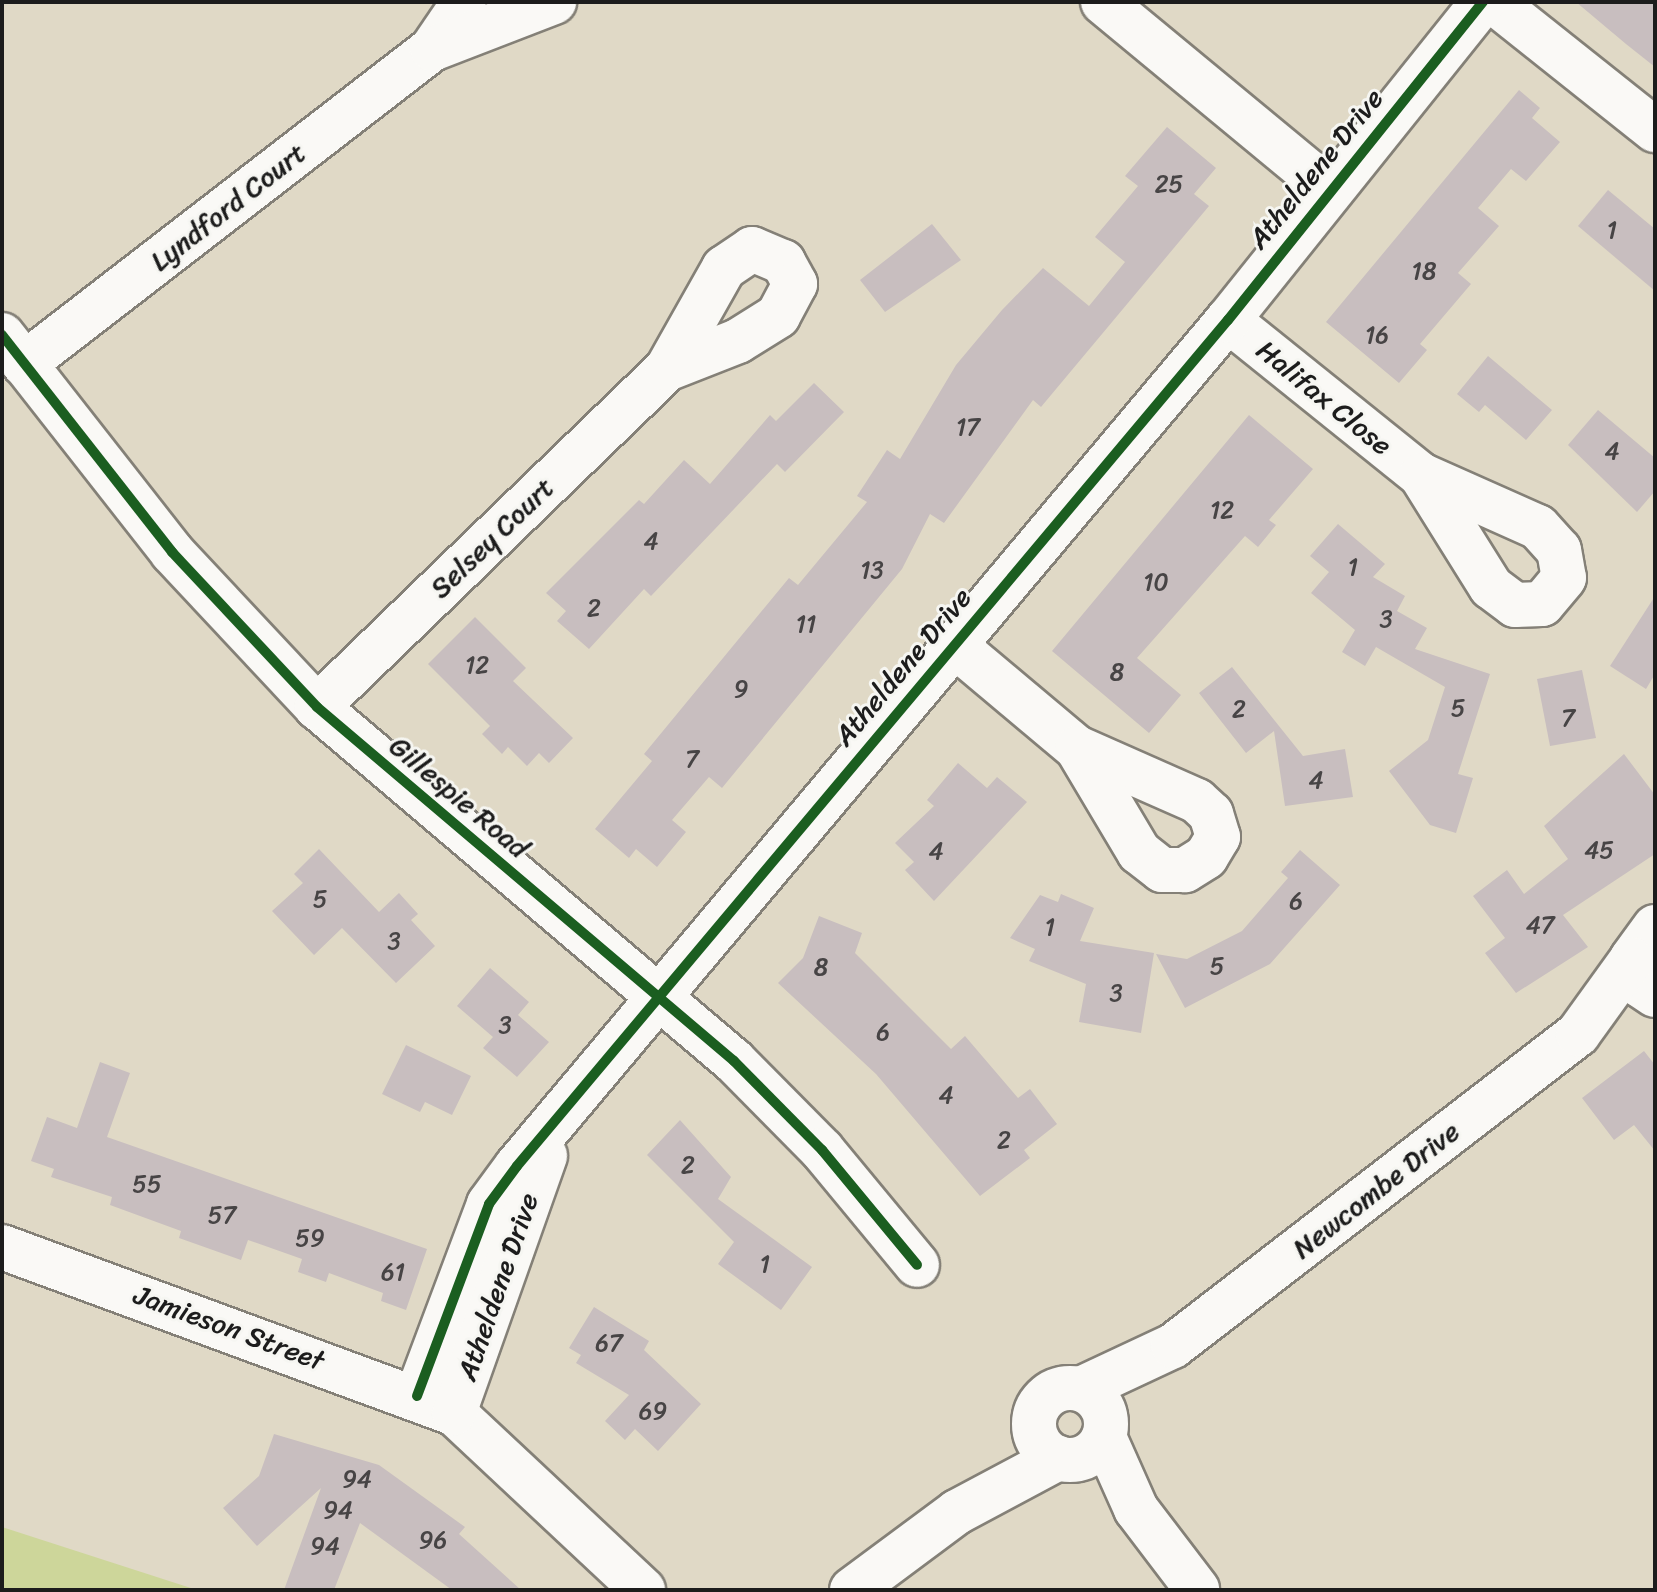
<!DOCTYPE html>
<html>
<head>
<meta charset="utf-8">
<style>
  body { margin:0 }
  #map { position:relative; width:1657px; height:1592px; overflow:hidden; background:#e0d9c6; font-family:Sriracha,sans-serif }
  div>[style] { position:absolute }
  .green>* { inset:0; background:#cdd69a }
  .building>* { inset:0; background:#c8bebf }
  .roads { filter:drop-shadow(2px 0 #848077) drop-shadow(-2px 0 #848077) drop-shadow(0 2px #848077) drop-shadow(0 -2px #848077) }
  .minor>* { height:44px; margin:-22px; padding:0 22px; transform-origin:22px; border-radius:22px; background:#faf9f6 }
  .minor>.ring { margin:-22px; padding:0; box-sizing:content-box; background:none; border:44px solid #faf9f6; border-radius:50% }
  .cycleway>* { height:10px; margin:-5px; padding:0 5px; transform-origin:5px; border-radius:5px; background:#1b5e20 }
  span { translate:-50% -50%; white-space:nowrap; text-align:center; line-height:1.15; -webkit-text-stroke:6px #f6f6f2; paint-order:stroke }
  .number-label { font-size:24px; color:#474445 }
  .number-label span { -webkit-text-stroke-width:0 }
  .street-label { font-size:28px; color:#1c1c1c }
  .frame { position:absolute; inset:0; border:4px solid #1c1c1c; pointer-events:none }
</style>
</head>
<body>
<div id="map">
  <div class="green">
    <i style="clip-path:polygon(2px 1527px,197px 1590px,2px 1590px)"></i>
  </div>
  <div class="building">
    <i style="clip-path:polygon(1576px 2px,1655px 2px,1655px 67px,1626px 44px)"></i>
    <i style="clip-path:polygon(1519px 90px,1540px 108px,1532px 118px,1560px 142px,1526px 181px,1511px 169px,1478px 208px,1499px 226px,1458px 273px,1471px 284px,1420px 344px,1427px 350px,1399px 383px,1326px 322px)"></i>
    <i style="clip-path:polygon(1167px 127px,1216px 168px,1194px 194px,1209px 206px,1041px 407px,1033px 400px,944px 523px,930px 514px,902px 569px,722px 788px,709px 777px,672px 820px,686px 832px,657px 867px,636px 849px,629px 858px,595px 829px,652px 761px,644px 754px,789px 578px,798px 585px,867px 502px,857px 496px,887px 450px,900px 459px,956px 365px,1002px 310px,1043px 268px,1089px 306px,1125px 262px,1095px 237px,1138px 186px,1125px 176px)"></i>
    <i style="clip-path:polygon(1608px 190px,1655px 229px,1655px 291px,1578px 226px)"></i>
    <i style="clip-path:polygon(932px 224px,961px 260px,885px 312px,860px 280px)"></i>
    <i style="clip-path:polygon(1488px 356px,1552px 410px,1526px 440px,1485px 405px,1479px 412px,1457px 394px)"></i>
    <i style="clip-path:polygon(814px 383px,844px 412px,785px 472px,777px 464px,651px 596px,644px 589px,589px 649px,557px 621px,566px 611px,546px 593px,639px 500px,644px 504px,684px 460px,710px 484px,770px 415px,776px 421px)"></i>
    <i style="clip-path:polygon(1598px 410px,1655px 458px,1655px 491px,1637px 512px,1568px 445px)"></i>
    <i style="clip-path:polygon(1249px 415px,1313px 469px,1269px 520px,1276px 525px,1258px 547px,1245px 536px,1137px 658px,1181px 695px,1149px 733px,1052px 651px)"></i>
    <i style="clip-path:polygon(1338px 524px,1385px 564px,1373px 577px,1405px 596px,1397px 611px,1427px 628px,1415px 649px,1490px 674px,1458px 774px,1473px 778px,1456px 833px,1430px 825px,1389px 771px,1428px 740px,1445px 687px,1376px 647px,1365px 666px,1342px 652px,1355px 630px,1311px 593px,1329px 572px,1310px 556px)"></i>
    <i style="clip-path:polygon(1655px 596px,1655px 674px,1646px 689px,1610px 666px)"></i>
    <i style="clip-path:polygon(475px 617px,526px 668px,513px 681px,573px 738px,549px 763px,539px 753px,527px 766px,508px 747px,502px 754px,482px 734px,490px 726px,428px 664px)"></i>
    <i style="clip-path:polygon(1232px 667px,1303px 756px,1345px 749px,1353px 797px,1285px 806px,1274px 731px,1246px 753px,1199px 693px)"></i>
    <i style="clip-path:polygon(1582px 670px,1596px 738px,1550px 746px,1537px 679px)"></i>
    <i style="clip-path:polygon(1624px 754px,1655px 795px,1655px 854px,1563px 915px,1588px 947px,1516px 993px,1485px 953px,1505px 938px,1473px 896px,1507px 870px,1524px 894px,1568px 859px,1544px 826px)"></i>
    <i style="clip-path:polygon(958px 763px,987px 788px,997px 777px,1027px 802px,934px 901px,905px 870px,914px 862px,895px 843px,934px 806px,927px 800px)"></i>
    <i style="clip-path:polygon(319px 849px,379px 912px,399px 893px,418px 914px,411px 920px,435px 946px,396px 983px,342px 928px,314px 955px,272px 911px,303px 883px,294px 874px)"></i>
    <i style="clip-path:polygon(1300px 850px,1340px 885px,1270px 964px,1185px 1008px,1156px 954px,1187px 959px,1242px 931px,1288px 878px,1281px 872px)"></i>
    <i style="clip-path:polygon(1061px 894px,1094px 908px,1080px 941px,1154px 953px,1141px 1033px,1079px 1022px,1086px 984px,1029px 961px,1035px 949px,1010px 938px,1040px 895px,1058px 902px)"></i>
    <i style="clip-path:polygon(819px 916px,862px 933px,855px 953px,951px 1049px,965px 1036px,1018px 1098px,1030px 1089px,1057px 1124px,1024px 1150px,1030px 1158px,980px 1196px,876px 1074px,778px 983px,803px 958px)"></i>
    <i style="clip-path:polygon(490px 968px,529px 1002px,518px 1015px,549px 1042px,517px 1077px,483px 1048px,493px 1037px,457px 1006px)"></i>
    <i style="clip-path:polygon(406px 1045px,471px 1076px,452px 1115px,425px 1102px,420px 1112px,382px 1094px)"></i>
    <i style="clip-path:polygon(1644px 1051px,1655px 1065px,1655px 1151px,1634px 1125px,1614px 1140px,1582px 1098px)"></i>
    <i style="clip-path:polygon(100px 1062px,130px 1073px,107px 1137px,427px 1249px,406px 1310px,381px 1301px,383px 1293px,329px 1273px,326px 1282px,298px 1272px,302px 1259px,248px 1240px,241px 1260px,179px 1238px,181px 1231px,110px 1205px,112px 1197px,51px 1177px,54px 1169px,31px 1161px,47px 1117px,77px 1128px)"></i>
    <i style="clip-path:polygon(680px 1120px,731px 1177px,718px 1199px,812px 1267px,781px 1310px,718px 1264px,734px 1242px,647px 1155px)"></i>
    <i style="clip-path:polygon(594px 1307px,649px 1341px,644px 1350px,701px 1404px,658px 1451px,635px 1429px,625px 1440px,605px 1421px,629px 1395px,576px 1363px,581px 1355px,569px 1348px)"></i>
    <i style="clip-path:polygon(274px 1434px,379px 1465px,465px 1527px,459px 1534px,521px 1590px,452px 1590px,360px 1523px,334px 1590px,284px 1590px,321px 1488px,257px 1546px,223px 1508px,259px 1476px)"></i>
  </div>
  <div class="roads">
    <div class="minor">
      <i style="left:1103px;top:2px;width:293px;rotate:39.6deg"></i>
      <i style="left:1494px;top:2px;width:206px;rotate:38.5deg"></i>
      <i style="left:432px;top:49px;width:57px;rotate:-55.8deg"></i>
      <i style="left:1228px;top:320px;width:248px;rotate:38.8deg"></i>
      <i style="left:1421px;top:475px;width:128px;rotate:24deg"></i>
      <i style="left:1538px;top:527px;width:31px;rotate:48deg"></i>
      <i style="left:1559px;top:550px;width:28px;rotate:80deg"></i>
      <i style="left:1564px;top:578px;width:34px;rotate:130deg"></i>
      <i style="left:1542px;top:604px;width:27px;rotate:178deg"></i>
      <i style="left:1515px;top:605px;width:30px;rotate:-143deg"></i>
      <i style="left:1491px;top:587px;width:132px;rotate:-122deg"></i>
      <i style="left:2px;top:335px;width:276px;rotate:51.9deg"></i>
      <i style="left:172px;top:552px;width:212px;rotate:46.9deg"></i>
      <i style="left:317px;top:707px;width:547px;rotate:40.33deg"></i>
      <i style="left:734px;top:1061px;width:125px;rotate:45.3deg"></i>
      <i style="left:822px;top:1150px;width:149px;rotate:50.4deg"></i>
      <i style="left:24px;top:364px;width:515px;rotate:-37.67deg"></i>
      <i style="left:432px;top:49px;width:131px;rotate:-21.1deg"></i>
      <i style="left:953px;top:644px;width:162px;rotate:40deg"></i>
      <i style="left:1077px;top:748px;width:131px;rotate:23.8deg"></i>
      <i style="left:1197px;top:801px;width:19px;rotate:43deg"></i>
      <i style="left:1211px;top:814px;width:24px;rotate:73deg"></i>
      <i style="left:1218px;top:837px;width:23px;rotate:121deg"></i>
      <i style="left:1206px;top:857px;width:25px;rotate:148deg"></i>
      <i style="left:1185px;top:870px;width:23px;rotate:180deg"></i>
      <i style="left:1162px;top:870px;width:29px;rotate:-142deg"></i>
      <i style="left:1139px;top:852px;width:121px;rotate:-120.8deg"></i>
      <i style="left:317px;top:707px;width:487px;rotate:-44deg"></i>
      <i style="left:667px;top:369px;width:116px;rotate:-60.6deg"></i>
      <i style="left:724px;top:268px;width:34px;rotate:-34deg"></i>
      <i style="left:752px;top:249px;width:34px;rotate:23deg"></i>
      <i style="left:783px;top:262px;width:25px;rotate:61deg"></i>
      <i style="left:795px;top:284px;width:36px;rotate:118deg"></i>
      <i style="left:778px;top:316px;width:47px;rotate:148deg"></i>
      <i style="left:738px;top:341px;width:76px;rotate:158.5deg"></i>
      <i style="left:1655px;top:927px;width:39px;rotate:126deg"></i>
      <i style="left:1632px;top:959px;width:27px;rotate:73deg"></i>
      <i style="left:1640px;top:985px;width:18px;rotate:34deg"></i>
      <i style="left:2px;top:1247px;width:482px;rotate:20.2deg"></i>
      <i style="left:454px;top:1413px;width:259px;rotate:43.1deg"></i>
      <i class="ring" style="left:1034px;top:1388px;width:28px;height:28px"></i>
      <i style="left:1081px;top:1389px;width:102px;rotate:-25.1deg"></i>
      <i style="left:1173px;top:1346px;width:511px;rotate:-37.61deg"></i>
      <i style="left:1578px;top:1034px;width:92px;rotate:-54.2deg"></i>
      <i style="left:417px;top:1396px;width:205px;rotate:-69.4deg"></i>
      <i style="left:489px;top:1204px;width:47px;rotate:-53.6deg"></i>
      <i style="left:517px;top:1166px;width:1105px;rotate:-49.96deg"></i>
      <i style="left:1228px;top:320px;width:408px;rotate:-51.3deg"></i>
      <i style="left:454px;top:1413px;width:273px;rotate:-70.5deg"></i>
      <i style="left:1104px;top:1437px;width:79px;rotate:66deg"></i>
      <i style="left:1136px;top:1509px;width:101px;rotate:52.7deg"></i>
      <i style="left:852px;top:1590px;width:131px;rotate:-36.6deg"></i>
      <i style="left:957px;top:1512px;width:115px;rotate:-28.1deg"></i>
    </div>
  </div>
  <div class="cycleway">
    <i style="left:2px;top:335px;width:276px;rotate:51.9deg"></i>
    <i style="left:172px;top:552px;width:212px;rotate:46.9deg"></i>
    <i style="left:317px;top:707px;width:547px;rotate:40.33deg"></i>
    <i style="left:734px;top:1061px;width:125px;rotate:45.3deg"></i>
    <i style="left:822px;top:1150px;width:149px;rotate:50.4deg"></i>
    <i style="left:417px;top:1396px;width:205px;rotate:-69.4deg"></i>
    <i style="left:489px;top:1204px;width:47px;rotate:-53.6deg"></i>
    <i style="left:517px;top:1166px;width:1105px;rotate:-49.96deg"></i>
    <i style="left:1228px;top:320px;width:408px;rotate:-51.3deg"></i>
  </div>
  <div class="number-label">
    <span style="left:1169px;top:185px">25</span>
    <span style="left:1612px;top:231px">1</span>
    <span style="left:1424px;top:272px">18</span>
    <span style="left:1377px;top:336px">16</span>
    <span style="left:968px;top:428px">17</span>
    <span style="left:1612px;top:452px">4</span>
    <span style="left:1222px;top:511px">12</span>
    <span style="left:651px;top:542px">4</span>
    <span style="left:1353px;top:568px">1</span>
    <span style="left:872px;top:571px">13</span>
    <span style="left:1156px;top:583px">10</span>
    <span style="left:594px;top:609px">2</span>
    <span style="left:1386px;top:620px">3</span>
    <span style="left:806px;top:625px">11</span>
    <span style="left:477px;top:666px">12</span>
    <span style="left:1117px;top:673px">8</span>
    <span style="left:741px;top:690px">9</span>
    <span style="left:1458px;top:709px">5</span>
    <span style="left:1239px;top:710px">2</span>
    <span style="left:1568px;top:719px">7</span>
    <span style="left:692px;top:760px">7</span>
    <span style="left:1316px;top:781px">4</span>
    <span style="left:1599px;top:851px">45</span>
    <span style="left:936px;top:852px">4</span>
    <span style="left:320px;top:900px">5</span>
    <span style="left:1296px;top:902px">6</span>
    <span style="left:1540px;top:926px">47</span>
    <span style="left:1050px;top:928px">1</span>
    <span style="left:394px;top:942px">3</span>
    <span style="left:1217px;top:967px">5</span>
    <span style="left:821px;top:968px">8</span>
    <span style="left:1116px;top:994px">3</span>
    <span style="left:505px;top:1026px">3</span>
    <span style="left:883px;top:1033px">6</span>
    <span style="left:946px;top:1096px">4</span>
    <span style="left:1004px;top:1141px">2</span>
    <span style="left:688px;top:1166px">2</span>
    <span style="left:147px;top:1185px">55</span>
    <span style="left:222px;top:1216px">57</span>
    <span style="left:310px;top:1239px">59</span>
    <span style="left:765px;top:1265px">1</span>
    <span style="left:393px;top:1273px">61</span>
    <span style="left:609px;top:1344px">67</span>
    <span style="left:653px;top:1412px">69</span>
    <span style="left:357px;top:1480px">94</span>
    <span style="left:338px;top:1511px">94</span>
    <span style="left:433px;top:1541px">96</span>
    <span style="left:325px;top:1547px">94</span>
  </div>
  <div class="street-label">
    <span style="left:1316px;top:169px;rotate:-51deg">Atheldene Drive</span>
    <span style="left:228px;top:207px;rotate:-38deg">Lyndford Court</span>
    <span style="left:1324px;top:398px;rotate:39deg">Halifax Close</span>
    <span style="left:492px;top:538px;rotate:-44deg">Selsey Court</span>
    <span style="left:903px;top:667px;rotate:-50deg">Atheldene Drive</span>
    <span style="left:459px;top:797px;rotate:40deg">Gillespie Road</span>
    <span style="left:1376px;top:1190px;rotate:-38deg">Newcombe Drive</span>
    <span style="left:498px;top:1287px;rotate:-71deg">Atheldene Drive</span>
    <span style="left:229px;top:1328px;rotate:20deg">Jamieson Street</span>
  </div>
  <div class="frame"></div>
</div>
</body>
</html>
